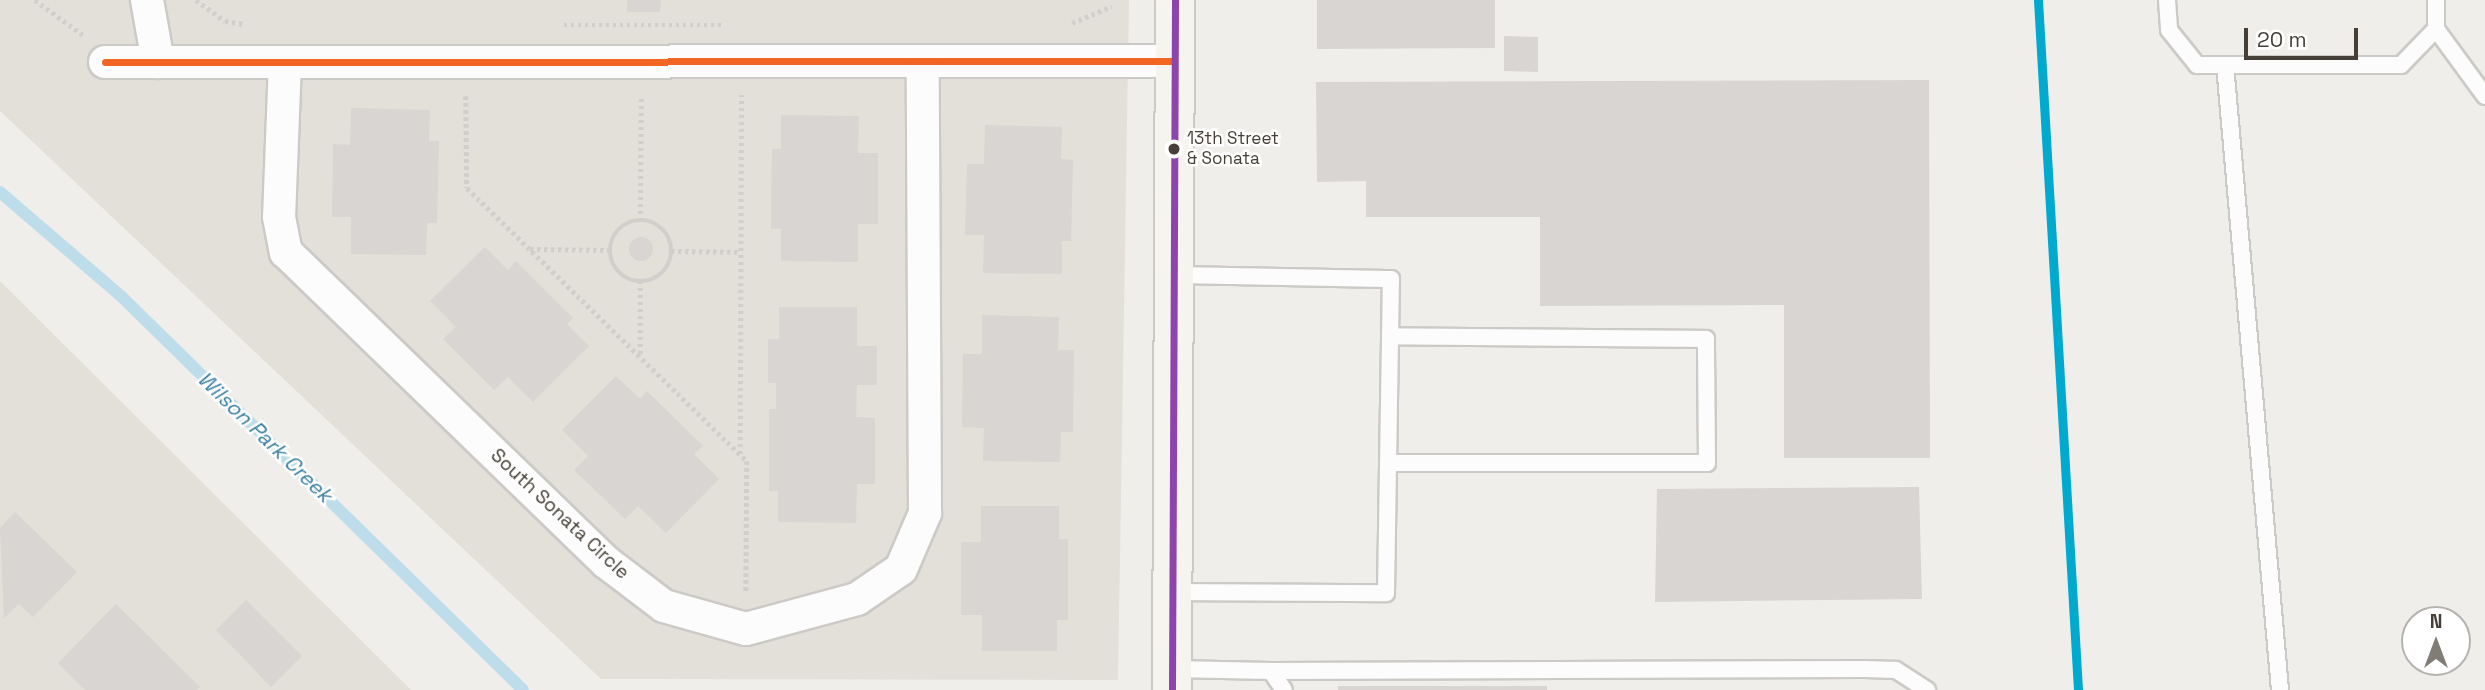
<!DOCTYPE html>
<html>
<head>
<meta charset="utf-8">
<style>
  body { margin:0 }
  #map { position:relative; width:2485px; height:690px; overflow:hidden; background:#f0eeeb; font-family:"Space Grotesk",sans-serif }
  div>[style] { position:absolute }
  .residential>* { inset:0; background:#e3dfd9 }
  .stream>* { height:12px; margin:-6px; padding:0 6px; transform-origin:6px; border-radius:6px; background:#beddea }
  .building>* { inset:0; background:#d8d5d2 }
  .round { border-radius:50% }
  .path>* { height:4.5px; margin-top:-2.25px; transform-origin:0; background:repeating-linear-gradient(90deg,#d1cecb 0 3.5px,transparent 0 7px) }
  .path>.ring { margin:-2.25px; padding:0; box-sizing:content-box; background:none; border:4.5px solid #d1cecb; border-radius:50% }
  .roads { filter:drop-shadow(2px 0 #cccac7) drop-shadow(-2px 0 #cccac7) drop-shadow(0 2px #cccac7) drop-shadow(0 -2px #cccac7) }
  .lane>* { height:16px; margin:-8px; padding:0 8px; transform-origin:8px; border-radius:8px; background:#fdfcfc }
  .street>* { height:32px; margin:-16px; padding:0 16px; transform-origin:16px; border-radius:16px; background:#fdfcfc }
  .secondary>* { height:38px; margin:-19px; padding:0 19px; transform-origin:19px; border-radius:19px; background:#f6f4ef }
  .bus-1>* { height:7px; margin:-3.5px; padding:0 3.5px; transform-origin:3.5px; border-radius:3.5px; background:#f26522 }
  .bus-2>* { height:7px; margin:-3.5px; padding:0 3.5px; transform-origin:3.5px; border-radius:3.5px; background:#8e44ad }
  .rail-1>* { height:9px; margin:-4.5px; padding:0 4.5px; transform-origin:4.5px; border-radius:4.5px; background:#00a9ce }
  .dots>* { width:19px; height:19px; translate:-50% -50%; box-sizing:border-box; border:4px solid #fff; border-radius:50% }
  span { translate:-50% -50%; white-space:nowrap; text-align:center; line-height:1.15; -webkit-text-stroke:5px #fff; paint-order:stroke }
  .bus-label { font-size:17px; color:#453f37 }
  .left { translate:0 -50%; text-align:left }
  .street-label { font-size:19px; color:#453f37 }
  .water-label { font-size:21px; color:#377ea1; font-style:italic }
  .north { position:absolute; left:2401px; top:606px; width:70px; height:70px; box-sizing:border-box; background:#fff; border:2px solid #b5b2af; border-radius:50%; rotate:0deg; font-size:19px; font-weight:700; line-height:28px; text-align:center; color:#453f37 }
  .north::after { content:''; display:block; margin:auto; width:24px; height:32px; background:#817c76; clip-path:polygon(50% 0,100% 100%,50% 72%,0 100%) }
  .scale { position:absolute; left:2244px; top:28px; width:114px; height:32px; box-sizing:border-box; border:4px solid #453f37; border-top:0; padding-left:9px; font-size:21px; line-height:24px; white-space:nowrap; color:#453f37; -webkit-text-stroke:5px #fff; paint-order:stroke }
</style>
</head>
<body>
<div id="map">
  <div class="residential">
    <i style="clip-path:polygon(0 0,1129px 0,1118px 680px,601px 679px,0 111px)"></i>
    <i style="clip-path:polygon(0 281px,411px 690px,0 690px)"></i>
  </div>
  <div class="stream">
    <i style="left:0;top:192px;width:161px;rotate:40.7deg"></i>
    <i style="left:122px;top:297px;width:561px;rotate:44.42deg"></i>
  </div>
  <div class="building">
    <i style="clip-path:polygon(627px 0,661px 0,660px 12px,627px 12px)"></i>
    <i style="clip-path:polygon(1317px 0,1495px 0,1495px 48px,1317px 49px)"></i>
    <i style="clip-path:polygon(1504px 36px,1538px 37px,1538px 72px,1504px 71px)"></i>
    <i style="clip-path:polygon(1929px 80px,1930px 458px,1784px 458px,1784px 305px,1540px 306px,1540px 217px,1366px 217px,1366px 181px,1317px 182px,1316px 82px)"></i>
    <i style="clip-path:polygon(351px 108px,430px 110px,429px 141px,439px 141px,437px 223px,427px 223px,426px 255px,351px 254px,351px 217px,332px 217px,333px 144px,350px 145px)"></i>
    <i style="clip-path:polygon(781px 115px,859px 116px,858px 153px,878px 153px,878px 224px,858px 224px,858px 262px,781px 261px,781px 229px,771px 229px,772px 149px,781px 149px)"></i>
    <i style="clip-path:polygon(985px 125px,1062px 127px,1061px 159px,1073px 160px,1071px 241px,1062px 241px,1062px 274px,983px 273px,984px 235px,965px 235px,967px 164px,984px 164px)"></i>
    <i class="round" style="left:629px;top:237px;width:24px;height:24px"></i>
    <i style="clip-path:polygon(485px 247px,508px 270px,516px 261px,573px 318px,567px 324px,589px 346px,533px 402px,508px 377px,494px 390px,443px 339px,456px 327px,430px 301px)"></i>
    <i style="clip-path:polygon(779px 307px,857px 307px,857px 346px,877px 346px,877px 385px,857px 385px,856px 417px,875px 418px,875px 484px,857px 484px,856px 523px,778px 522px,778px 491px,769px 491px,769px 409px,776px 409px,776px 383px,768px 383px,768px 339px,779px 339px)"></i>
    <i style="clip-path:polygon(982px 315px,1059px 317px,1058px 350px,1074px 350px,1073px 432px,1061px 432px,1060px 462px,983px 461px,984px 428px,962px 427px,963px 354px,982px 354px)"></i>
    <i style="clip-path:polygon(616px 376px,640px 399px,647px 391px,703px 446px,694px 454px,719px 479px,666px 533px,638px 506px,625px 519px,574px 470px,588px 456px,562px 430px)"></i>
    <i style="clip-path:polygon(1919px 487px,1922px 599px,1655px 602px,1657px 489px)"></i>
    <i style="clip-path:polygon(981px 506px,1059px 506px,1059px 539px,1068px 539px,1068px 620px,1057px 620px,1057px 651px,982px 651px,982px 615px,961px 615px,961px 542px,981px 542px)"></i>
    <i style="clip-path:polygon(15px 512px,77px 572px,33px 617px,19px 604px,4px 618px,0 528px)"></i>
    <i style="clip-path:polygon(246px 600px,302px 656px,271px 687px,216px 630px)"></i>
    <i style="clip-path:polygon(116px 604px,200px 687px,197px 690px,85px 690px,58px 663px)"></i>
    <i style="clip-path:polygon(1338px 686px,1547px 686px,1547px 690px,1338px 690px)"></i>
  </div>
  <div class="path">
    <i style="left:35px;top:0;width:59px;rotate:36.1deg"></i>
    <i style="left:196px;top:0;width:36px;rotate:36deg"></i>
    <i style="left:225px;top:21px;width:19px;rotate:9deg"></i>
    <i style="left:1072px;top:23px;width:43px;rotate:-23deg"></i>
    <i style="left:564px;top:25px;width:157px"></i>
    <i style="left:466px;top:96px;width:92px;rotate:89.4deg"></i>
    <i style="left:467px;top:188px;width:391px;rotate:44.3deg"></i>
    <i style="left:747px;top:461px;width:131px;rotate:90.4deg"></i>
    <i class="ring" style="left:610px;top:220px;width:57.5px;height:57.5px"></i>
    <i style="left:640px;top:221px;width:126px;rotate:-89.5deg"></i>
    <i style="left:530px;top:249px;width:80px;rotate:0.7deg"></i>
    <i style="left:671px;top:251px;width:70px;rotate:0.8deg"></i>
    <i style="left:640px;top:354px;width:72px;rotate:-90deg"></i>
    <i style="left:740px;top:454px;width:359px;rotate:-89.8deg"></i>
  </div>
  <div class="roads">
    <div class="lane">
      <i style="left:2167px;top:0;width:30px;rotate:86deg"></i>
      <i style="left:2169px;top:30px;width:45px;rotate:51.3deg"></i>
      <i style="left:2197px;top:65px;width:204px"></i>
      <i style="left:2401px;top:65px;width:50px;rotate:-45.8deg"></i>
      <i style="left:2436px;top:29px;width:29px;rotate:-90deg"></i>
      <i style="left:2436px;top:29px;width:83px;rotate:53.8deg"></i>
      <i style="left:2225px;top:65px;width:627px;rotate:84.97deg"></i>
      <i style="left:1388px;top:463px;width:319px"></i>
      <i style="left:1707px;top:463px;width:124px;rotate:-90.5deg"></i>
      <i style="left:1706px;top:339px;width:316px;rotate:-179.5deg"></i>
      <i style="left:1172px;top:592px;width:214px;rotate:0.3deg"></i>
      <i style="left:1386px;top:593px;width:314px;rotate:-89.1deg"></i>
      <i style="left:1391px;top:279px;width:218px;rotate:-178.9deg"></i>
      <i style="left:1172px;top:669px;width:99px;rotate:1.2deg"></i>
      <i style="left:1271px;top:671px;width:23px;rotate:56deg"></i>
      <i style="left:1271px;top:671px;width:594px;rotate:-0.19deg"></i>
      <i style="left:1865px;top:669px;width:31px;rotate:2deg"></i>
      <i style="left:1896px;top:670px;width:37px;rotate:33deg"></i>
    </div>
    <div class="street">
      <i style="left:147px;top:0;width:63px;rotate:79.9deg"></i>
      <i style="left:105px;top:62px;width:1068px;rotate:-0.05deg"></i>
      <i style="left:285px;top:62px;width:155px;rotate:92.2deg"></i>
      <i style="left:279px;top:217px;width:36px;rotate:79deg"></i>
      <i style="left:286px;top:252px;width:446px;rotate:44.1deg"></i>
      <i style="left:606px;top:562px;width:73px;rotate:37.2deg"></i>
      <i style="left:664px;top:606px;width:85px;rotate:15.7deg"></i>
      <i style="left:746px;top:629px;width:115px;rotate:-15.1deg"></i>
      <i style="left:857px;top:599px;width:53px;rotate:-34.3deg"></i>
      <i style="left:901px;top:569px;width:61px;rotate:-66.8deg"></i>
      <i style="left:925px;top:513px;width:452px;rotate:-90.3deg"></i>
    </div>
    <div class="secondary">
      <i style="left:1172px;top:690px;width:690px;rotate:-89.75deg"></i>
    </div>
  </div>
  <div class="bus-1">
    <i style="left:105px;top:62px;width:1068px;rotate:-0.05deg"></i>
  </div>
  <div class="bus-2">
    <i style="left:1172px;top:690px;width:690px;rotate:-89.75deg"></i>
  </div>
  <div class="rail-1">
    <i style="left:2038px;top:0;width:691px;rotate:86.68deg"></i>
  </div>
  <div class="dots">
    <i style="left:1174px;top:149px;background:#453f37"></i>
  </div>
  <div class="bus-label">
    <span class="left" style="left:1187px;top:149px">13th Street<br>&amp; Sonata</span>
  </div>
  <div class="street-label">
    <span style="left:560px;top:514px;rotate:43deg">South Sonata Circle</span>
  </div>
  <div class="water-label">
    <span style="left:265px;top:437px;rotate:44deg">Wilson Park Creek</span>
  </div>
  <div class="north">N</div>
  <div class="scale">20 m</div>
</div>
</body>
</html>
